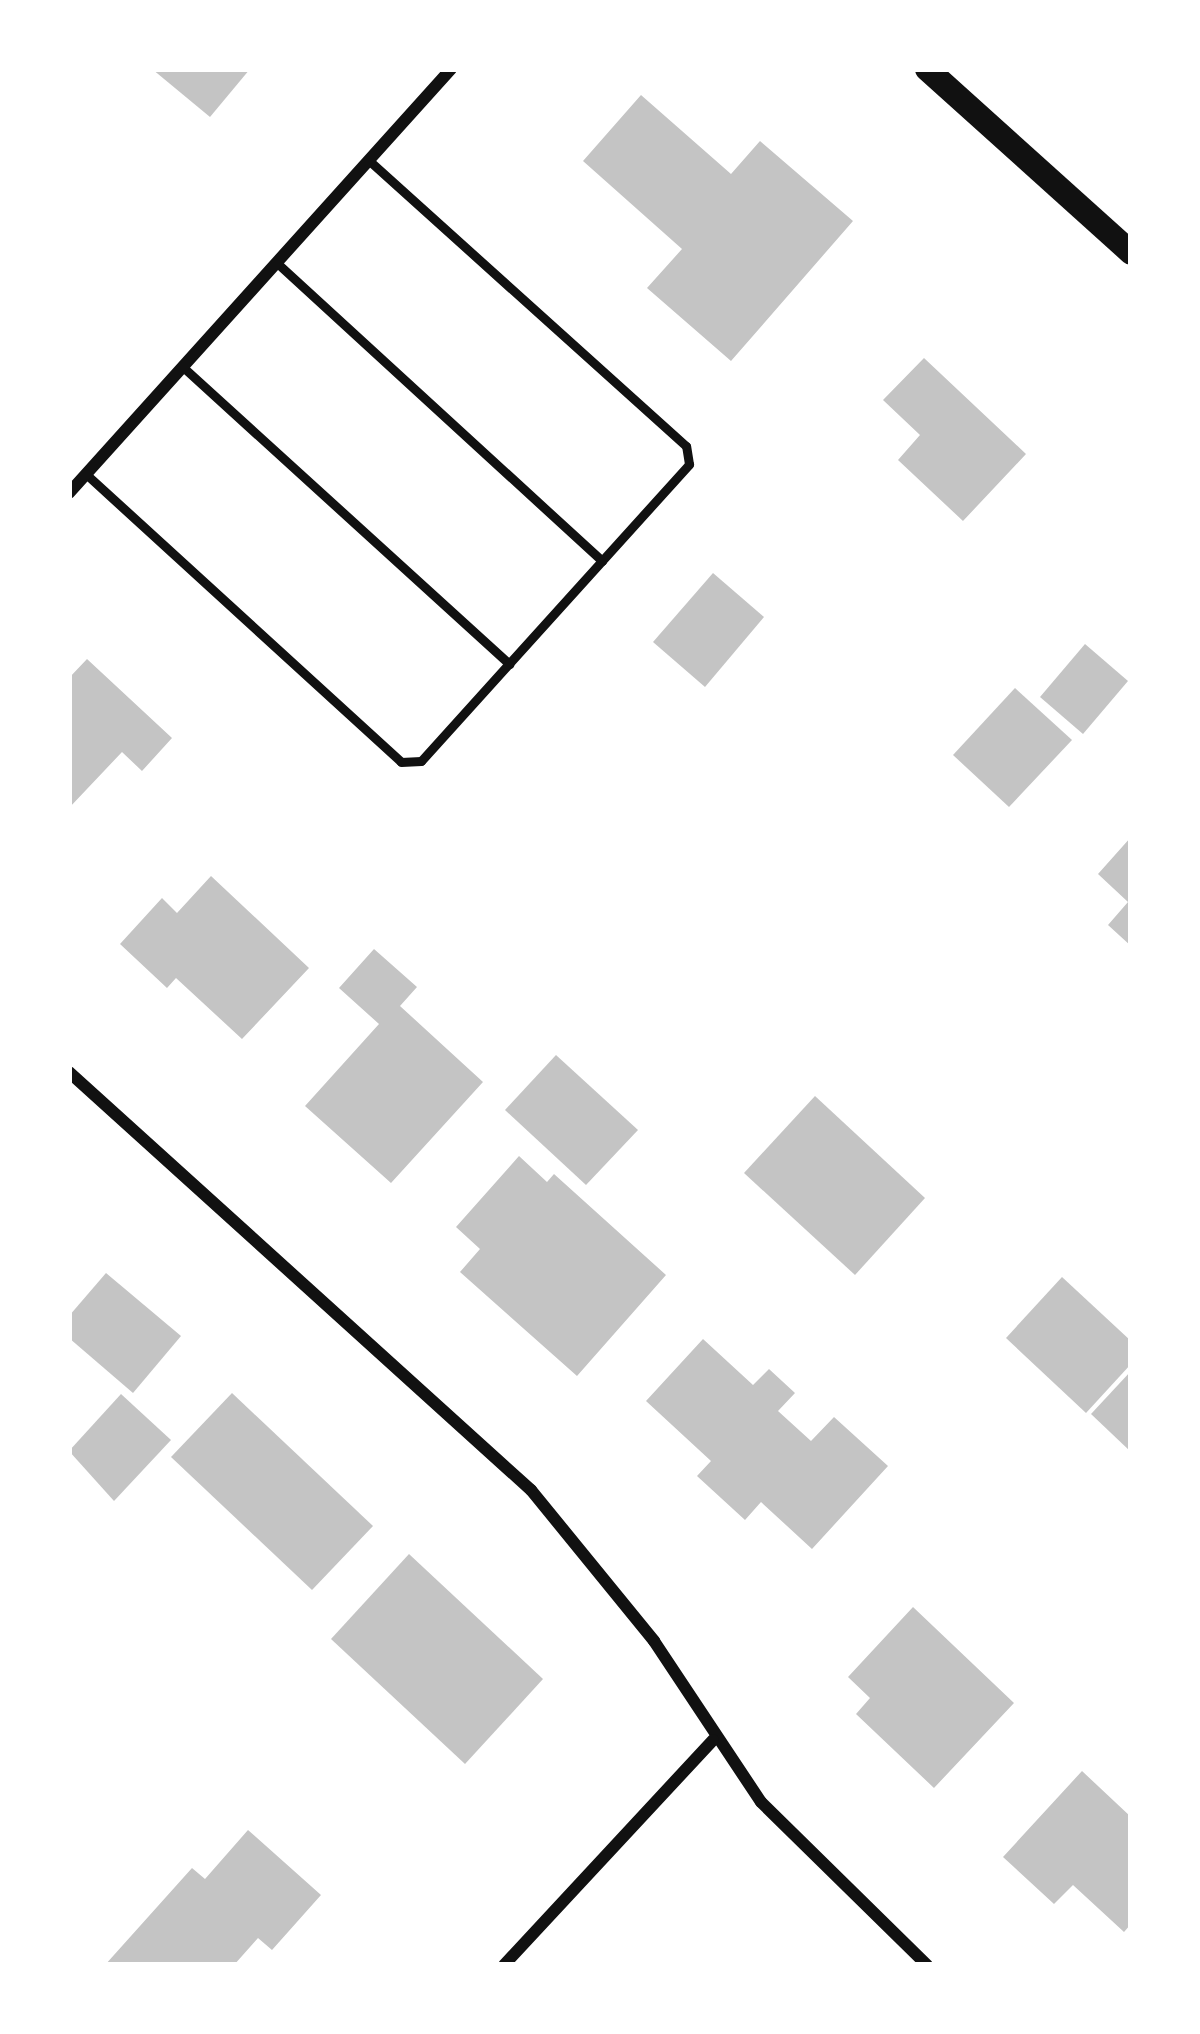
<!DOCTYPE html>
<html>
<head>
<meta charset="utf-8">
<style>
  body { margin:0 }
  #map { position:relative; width:1200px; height:2034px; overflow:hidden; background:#fff; font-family:"Space Grotesk",sans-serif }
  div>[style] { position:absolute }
  .building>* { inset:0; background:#c4c4c4 }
  .service>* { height:9px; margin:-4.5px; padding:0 4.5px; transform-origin:4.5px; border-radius:4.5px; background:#111 }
  .minor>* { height:12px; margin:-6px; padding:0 6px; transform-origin:6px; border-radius:6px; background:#111 }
  .secondary>* { height:24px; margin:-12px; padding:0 12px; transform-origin:12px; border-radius:12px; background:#111 }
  span { translate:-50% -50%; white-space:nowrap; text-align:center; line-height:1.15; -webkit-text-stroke:12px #fff; paint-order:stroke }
  .frame { position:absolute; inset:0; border:72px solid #fff; pointer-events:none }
</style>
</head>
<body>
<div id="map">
  <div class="building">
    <i style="clip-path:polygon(152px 69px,250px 69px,210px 117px)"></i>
    <i style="clip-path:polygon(641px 95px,731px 174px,760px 141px,853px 221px,731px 361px,647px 288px,682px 249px,583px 161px)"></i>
    <i style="clip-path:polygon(924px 358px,1026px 454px,963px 521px,898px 460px,920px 435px,883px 400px)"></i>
    <i style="clip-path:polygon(713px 573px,764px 617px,705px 687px,653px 642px)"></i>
    <i style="clip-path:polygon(1085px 644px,1128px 681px,1083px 734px,1040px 697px)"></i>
    <i style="clip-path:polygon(87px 659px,172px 738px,142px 771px,122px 752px,69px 808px,69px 678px)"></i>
    <i style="clip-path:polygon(1015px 688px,1072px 740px,1009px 807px,953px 755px)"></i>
    <i style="clip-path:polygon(1131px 837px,1131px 946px,1108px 925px,1128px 902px,1098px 874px)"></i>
    <i style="clip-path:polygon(211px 876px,309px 968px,242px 1039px,176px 978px,167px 988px,120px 944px,162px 898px,177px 913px)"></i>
    <i style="clip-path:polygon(374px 949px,417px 987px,400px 1006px,483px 1082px,391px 1183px,305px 1106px,379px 1024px,339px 988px)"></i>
    <i style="clip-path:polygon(556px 1055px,638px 1130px,586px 1185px,505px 1110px)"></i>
    <i style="clip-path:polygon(815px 1096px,925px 1198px,855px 1275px,744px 1173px)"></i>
    <i style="clip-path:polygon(519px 1156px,547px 1182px,554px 1174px,666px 1275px,577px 1376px,460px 1272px,480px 1249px,456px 1227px)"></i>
    <i style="clip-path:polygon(106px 1273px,181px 1336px,133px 1393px,69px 1338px,69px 1316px)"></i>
    <i style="clip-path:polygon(1062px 1277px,1131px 1341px,1131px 1364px,1086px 1413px,1006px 1338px)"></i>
    <i style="clip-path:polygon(703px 1339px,753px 1385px,769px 1369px,795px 1393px,778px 1411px,811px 1441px,834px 1417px,888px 1466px,812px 1549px,761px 1502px,745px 1520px,697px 1476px,711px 1461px,646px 1401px)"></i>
    <i style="clip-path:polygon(1131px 1371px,1131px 1452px,1091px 1414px)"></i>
    <i style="clip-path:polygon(232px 1393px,373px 1526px,312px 1590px,171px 1457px)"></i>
    <i style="clip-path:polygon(121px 1394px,171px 1440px,114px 1501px,69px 1451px)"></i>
    <i style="clip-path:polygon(409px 1554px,543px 1679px,465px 1764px,331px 1639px)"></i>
    <i style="clip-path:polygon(913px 1607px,1014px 1703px,934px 1788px,856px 1714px,870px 1698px,848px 1677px)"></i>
    <i style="clip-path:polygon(1082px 1771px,1131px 1817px,1131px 1924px,1124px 1932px,1073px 1885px,1054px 1904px,1003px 1857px)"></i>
    <i style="clip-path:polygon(248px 1830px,321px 1895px,272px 1950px,258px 1938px,234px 1965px,105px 1965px,192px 1868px,205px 1879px)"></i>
  </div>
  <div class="service">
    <i style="left:277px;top:263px;width:441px;rotate:42.5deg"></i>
    <i style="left:184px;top:368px;width:440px;rotate:42.3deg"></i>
    <i style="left:87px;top:475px;width:425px;rotate:42.4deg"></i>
    <i style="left:401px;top:762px;width:20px;rotate:-3deg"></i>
    <i style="left:421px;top:761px;width:400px;rotate:-47.9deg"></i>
    <i style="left:689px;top:464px;width:18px;rotate:-99deg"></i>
    <i style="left:686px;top:446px;width:426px;rotate:-138deg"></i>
  </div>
  <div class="minor">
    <i style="left:69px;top:493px;width:571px;rotate:-47.98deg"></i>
    <i style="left:69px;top:1072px;width:623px;rotate:42.14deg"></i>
    <i style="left:531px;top:1490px;width:195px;rotate:50.8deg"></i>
    <i style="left:654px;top:1641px;width:193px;rotate:56.4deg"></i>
    <i style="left:761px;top:1802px;width:233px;rotate:44.5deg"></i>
    <i style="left:504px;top:1965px;width:307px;rotate:-47.1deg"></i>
  </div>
  <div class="secondary">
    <i style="left:927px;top:69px;width:275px;rotate:42deg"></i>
  </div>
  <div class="frame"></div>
</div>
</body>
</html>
